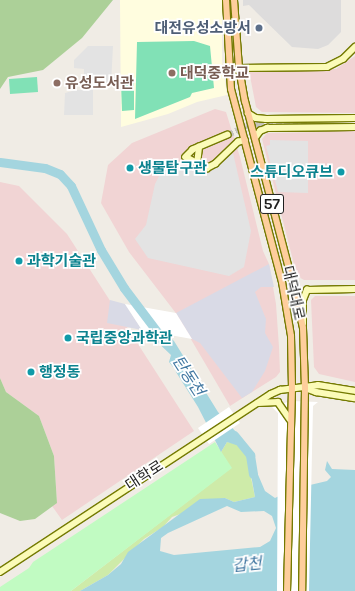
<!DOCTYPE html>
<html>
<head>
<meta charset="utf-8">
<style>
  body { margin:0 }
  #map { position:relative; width:355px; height:591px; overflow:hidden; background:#f0ece5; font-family:"Space Grotesk","Noto Sans KR",sans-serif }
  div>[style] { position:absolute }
  .residential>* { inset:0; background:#dddcdc }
  .commercial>* { inset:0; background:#f1d4d4 }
  .education>* { inset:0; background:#fffddf }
  .grass>* { inset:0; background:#ceeba9 }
  .forest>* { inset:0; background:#acd098 }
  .park>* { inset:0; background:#c1fbc2 }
  .pitch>* { inset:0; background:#81e1b6 }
  .parking>* { inset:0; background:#e3e3e3 }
  .plaza>* { inset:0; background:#d9dae6 }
  .water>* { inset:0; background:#a4d5df }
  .pier>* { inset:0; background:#fff }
  .river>* { height:9px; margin:-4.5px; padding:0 4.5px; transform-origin:4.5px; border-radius:4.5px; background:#a4d5df }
  .secondary-tunnel>* { height:5.5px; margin-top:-2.75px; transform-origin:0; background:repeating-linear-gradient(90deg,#c6c3bd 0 5.5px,transparent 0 8.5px) }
  .roads { filter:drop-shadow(1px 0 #747a02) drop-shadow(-1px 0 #747a02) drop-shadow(0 1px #747a02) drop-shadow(0 -1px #747a02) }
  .secondary>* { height:5.5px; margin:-2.75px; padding:0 2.75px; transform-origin:2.75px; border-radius:2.75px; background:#fbfbb8 }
  .primary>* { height:6px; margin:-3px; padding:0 3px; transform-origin:3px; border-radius:3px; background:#fece9c }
  .dots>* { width:11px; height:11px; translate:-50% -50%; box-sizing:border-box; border:2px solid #fff; border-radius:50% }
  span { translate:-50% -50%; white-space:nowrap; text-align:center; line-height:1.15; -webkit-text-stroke:3.5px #fff; paint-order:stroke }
  .shield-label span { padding:1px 3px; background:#fff; border:1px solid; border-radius:3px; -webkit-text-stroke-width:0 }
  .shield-label { font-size:14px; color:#1f1f1f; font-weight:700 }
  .service-label { font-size:15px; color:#4e5e75; font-weight:700 }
  .right { translate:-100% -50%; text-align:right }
  .education-label { font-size:15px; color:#785e54; font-weight:700 }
  .left { translate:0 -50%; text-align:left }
  .culture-label { font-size:15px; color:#0d838f; font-weight:700 }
  .street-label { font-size:15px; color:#1f1f1f }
  .water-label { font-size:16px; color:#4278a2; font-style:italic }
</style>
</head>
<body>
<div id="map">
  <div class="residential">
    <i style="clip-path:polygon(243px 0,341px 0,341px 32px,328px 45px,318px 49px,292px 47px,249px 5px,243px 6px)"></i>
  </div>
  <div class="commercial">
    <i style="clip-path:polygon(355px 56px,355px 113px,262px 112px,256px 107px,249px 71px,254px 69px,336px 69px)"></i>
    <i style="clip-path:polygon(215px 109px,226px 112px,240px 157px,263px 251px,269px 264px,276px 304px,279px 347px,280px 372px,276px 377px,230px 406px,175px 312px,129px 252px,101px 203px,108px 165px,132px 143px)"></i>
    <i style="clip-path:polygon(330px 129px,355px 129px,355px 280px,304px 280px,297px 276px,262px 139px,267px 133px,325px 132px)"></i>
    <i style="clip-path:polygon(0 182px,19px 186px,67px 234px,194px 431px,62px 520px,52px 506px,57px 502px,54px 456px,39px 416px,6px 392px,0 378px)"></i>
    <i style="clip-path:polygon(315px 296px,355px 296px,355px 382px,319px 374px,314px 367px,311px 300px)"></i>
  </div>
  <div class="education">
    <i style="clip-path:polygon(120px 0,222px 0,222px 61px,227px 95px,197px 102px,168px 114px,121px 127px)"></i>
  </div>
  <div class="grass">
    <i style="clip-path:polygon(227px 442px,241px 445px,246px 453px,255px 497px,234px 502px,225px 498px,172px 517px,163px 527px,144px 539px,108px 575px,80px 591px,71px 591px,231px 468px,221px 452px)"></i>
  </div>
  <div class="forest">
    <i style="clip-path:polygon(0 0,113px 0,82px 38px,43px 70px,8px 77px,0 89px)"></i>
    <i style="clip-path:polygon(0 378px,6px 392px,39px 416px,54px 456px,57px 503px,35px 519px,20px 521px,0 513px)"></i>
  </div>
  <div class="park">
    <i style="clip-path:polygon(215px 442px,232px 468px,71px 591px,0 591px,0 587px,29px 568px,33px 562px)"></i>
  </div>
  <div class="pitch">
    <i style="clip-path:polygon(194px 41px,210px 46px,214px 88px,192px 93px,190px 97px,135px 119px,137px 42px)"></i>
    <i style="clip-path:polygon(37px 77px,38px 92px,10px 94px,9px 79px)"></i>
    <i style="clip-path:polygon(121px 83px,134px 83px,134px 110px,122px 111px)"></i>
  </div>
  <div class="parking">
    <i style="clip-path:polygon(88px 46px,113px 46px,111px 84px,95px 84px,94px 82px,84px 80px,84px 69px,74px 68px,74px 60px)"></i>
    <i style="clip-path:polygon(76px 90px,93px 90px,93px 115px,64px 115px,65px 93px)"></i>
    <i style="clip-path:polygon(270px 140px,308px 141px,308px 193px,278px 192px,266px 146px,270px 145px)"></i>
    <i style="clip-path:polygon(233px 153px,251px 231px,244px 267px,229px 276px,148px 258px,135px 239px,146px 225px,155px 184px,163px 168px,183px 163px,199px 172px,210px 172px)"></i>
  </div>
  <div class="plaza">
    <i style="clip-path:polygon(269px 264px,274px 287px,261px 287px,255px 292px,266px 319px,265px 333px,273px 347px,265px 371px,252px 392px,242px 398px,200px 343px,192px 339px,176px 313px)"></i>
    <i style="clip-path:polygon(110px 300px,125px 304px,142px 330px,107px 323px)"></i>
  </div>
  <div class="water">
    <i style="clip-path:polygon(160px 327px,174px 341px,218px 412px,245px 442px,236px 445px,227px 442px,221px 452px,198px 407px,176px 372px,175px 366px,173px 367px,169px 362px,171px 355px,152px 337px,150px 329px)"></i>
    <i style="clip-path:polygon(evenodd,327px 461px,332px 469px,355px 470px,355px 591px,80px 591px,108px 575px,121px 564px,128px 552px,200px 499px,225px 498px,234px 502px,255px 497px,249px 464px,253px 463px,265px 491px,275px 498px,293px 489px,327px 481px,331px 477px,325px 470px,327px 461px,227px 506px,241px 512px,264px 511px,272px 516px,276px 528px,270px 541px,260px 547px,174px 555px,160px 551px,161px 538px,168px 533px,227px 506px)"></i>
  </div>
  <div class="pier">
    <i style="clip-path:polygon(125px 304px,176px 313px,192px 339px,142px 330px)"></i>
    <i style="clip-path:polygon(291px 401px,318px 402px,313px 406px,309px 591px,277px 591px,278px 413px,272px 407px)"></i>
    <i style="clip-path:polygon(229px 407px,240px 423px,209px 444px,198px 428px)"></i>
  </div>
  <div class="river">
    <i style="left:0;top:162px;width:45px;rotate:7.6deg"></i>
    <i style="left:45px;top:168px;width:16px;rotate:22deg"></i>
    <i style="left:60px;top:174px;width:16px;rotate:47deg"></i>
    <i style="left:71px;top:186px;width:71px;rotate:64.9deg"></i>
    <i style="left:101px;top:250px;width:44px;rotate:58.8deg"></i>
    <i style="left:124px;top:288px;width:61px;rotate:52.9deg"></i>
    <i style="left:234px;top:435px;width:26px;rotate:51deg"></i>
    <i style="left:250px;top:455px;width:19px;rotate:81deg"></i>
  </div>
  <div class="secondary-tunnel">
    <i style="left:228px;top:135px;width:20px;rotate:-27deg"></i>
    <i style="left:246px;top:126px;width:13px;rotate:-9deg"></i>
    <i style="left:259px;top:124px;width:50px"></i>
  </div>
  <div class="roads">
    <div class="secondary">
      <i style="left:239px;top:68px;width:88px;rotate:-0.7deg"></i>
      <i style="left:327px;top:67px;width:18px;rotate:-27deg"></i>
      <i style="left:343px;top:59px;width:17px;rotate:-45deg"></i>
      <i style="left:248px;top:113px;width:9px;rotate:32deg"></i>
      <i style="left:256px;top:118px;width:10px;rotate:6deg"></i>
      <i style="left:266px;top:119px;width:89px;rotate:-0.6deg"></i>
      <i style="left:228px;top:135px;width:38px;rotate:157deg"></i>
      <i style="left:193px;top:150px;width:10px;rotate:135deg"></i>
      <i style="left:186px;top:157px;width:24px;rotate:28deg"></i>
      <i style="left:207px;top:168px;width:9px;rotate:-27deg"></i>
      <i style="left:215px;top:164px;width:32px;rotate:-44deg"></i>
      <i style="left:238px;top:142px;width:7px;rotate:-16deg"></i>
      <i style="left:255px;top:138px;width:9px;rotate:-54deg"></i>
      <i style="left:260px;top:131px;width:8px;rotate:-23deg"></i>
      <i style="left:267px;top:128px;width:88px;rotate:-0.7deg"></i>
      <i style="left:197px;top:164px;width:17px;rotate:-83deg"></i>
      <i style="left:303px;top:324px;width:24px;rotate:-90deg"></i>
      <i style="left:303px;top:300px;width:11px;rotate:-68deg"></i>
      <i style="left:307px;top:290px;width:48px;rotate:-1.2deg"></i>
      <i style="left:305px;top:388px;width:12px;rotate:20deg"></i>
      <i style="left:316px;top:392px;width:39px;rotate:9deg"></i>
      <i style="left:258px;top:403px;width:20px;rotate:-3deg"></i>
      <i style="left:278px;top:402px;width:21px;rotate:55deg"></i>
      <i style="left:0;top:572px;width:324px;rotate:-33.3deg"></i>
      <i style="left:271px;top:394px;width:10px;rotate:-24deg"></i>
      <i style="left:280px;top:390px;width:38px;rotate:-7deg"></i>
      <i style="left:318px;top:385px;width:37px;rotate:9deg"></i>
    </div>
    <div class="primary">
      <i style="left:226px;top:0;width:89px;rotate:86.8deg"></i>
      <i style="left:231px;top:89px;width:200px;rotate:75.2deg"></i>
      <i style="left:282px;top:282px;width:55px;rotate:80.5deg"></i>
      <i style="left:291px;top:336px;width:52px;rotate:88.9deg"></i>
      <i style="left:292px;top:388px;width:203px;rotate:91.4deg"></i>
      <i style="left:234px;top:0;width:68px;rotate:85.8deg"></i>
      <i style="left:239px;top:68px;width:34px;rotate:80deg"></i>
      <i style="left:245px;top:101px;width:193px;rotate:75.3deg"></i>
      <i style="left:294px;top:288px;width:41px;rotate:77.3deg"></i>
      <i style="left:303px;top:328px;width:60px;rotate:88.1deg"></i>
      <i style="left:305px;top:388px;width:203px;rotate:90.8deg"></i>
    </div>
  </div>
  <div class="dots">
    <i style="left:259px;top:28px;background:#5c6f8a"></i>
    <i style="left:172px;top:73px;background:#8d6e63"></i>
    <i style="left:57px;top:83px;background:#8d6e63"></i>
    <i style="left:130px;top:168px;background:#0f9aa8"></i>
    <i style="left:341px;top:172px;background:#0f9aa8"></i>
    <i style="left:19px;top:261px;background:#0f9aa8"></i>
    <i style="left:68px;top:338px;background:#0f9aa8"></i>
    <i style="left:31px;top:372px;background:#0f9aa8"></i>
  </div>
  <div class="shield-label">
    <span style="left:272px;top:204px">57</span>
  </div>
  <div class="service-label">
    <span class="right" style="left:251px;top:28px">대전유성소방서</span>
  </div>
  <div class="education-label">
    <span class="left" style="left:180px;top:73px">대덕중학교</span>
    <span class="left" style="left:65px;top:83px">유성도서관</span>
  </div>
  <div class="culture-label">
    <span class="left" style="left:138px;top:168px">생물탐구관</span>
    <span class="right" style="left:333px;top:172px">스튜디오큐브</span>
    <span class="left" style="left:27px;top:261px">과학기술관</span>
    <span class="left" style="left:76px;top:338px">국립중앙과학관</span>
    <span class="left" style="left:39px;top:372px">행정동</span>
  </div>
  <div class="street-label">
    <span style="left:294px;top:293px;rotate:77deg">대덕대로</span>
    <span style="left:144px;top:475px;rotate:-33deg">대학로</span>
  </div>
  <div class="water-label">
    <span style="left:188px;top:376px;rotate:57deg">탄동천</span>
    <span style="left:247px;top:565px;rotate:-6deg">갑천</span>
  </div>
</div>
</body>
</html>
